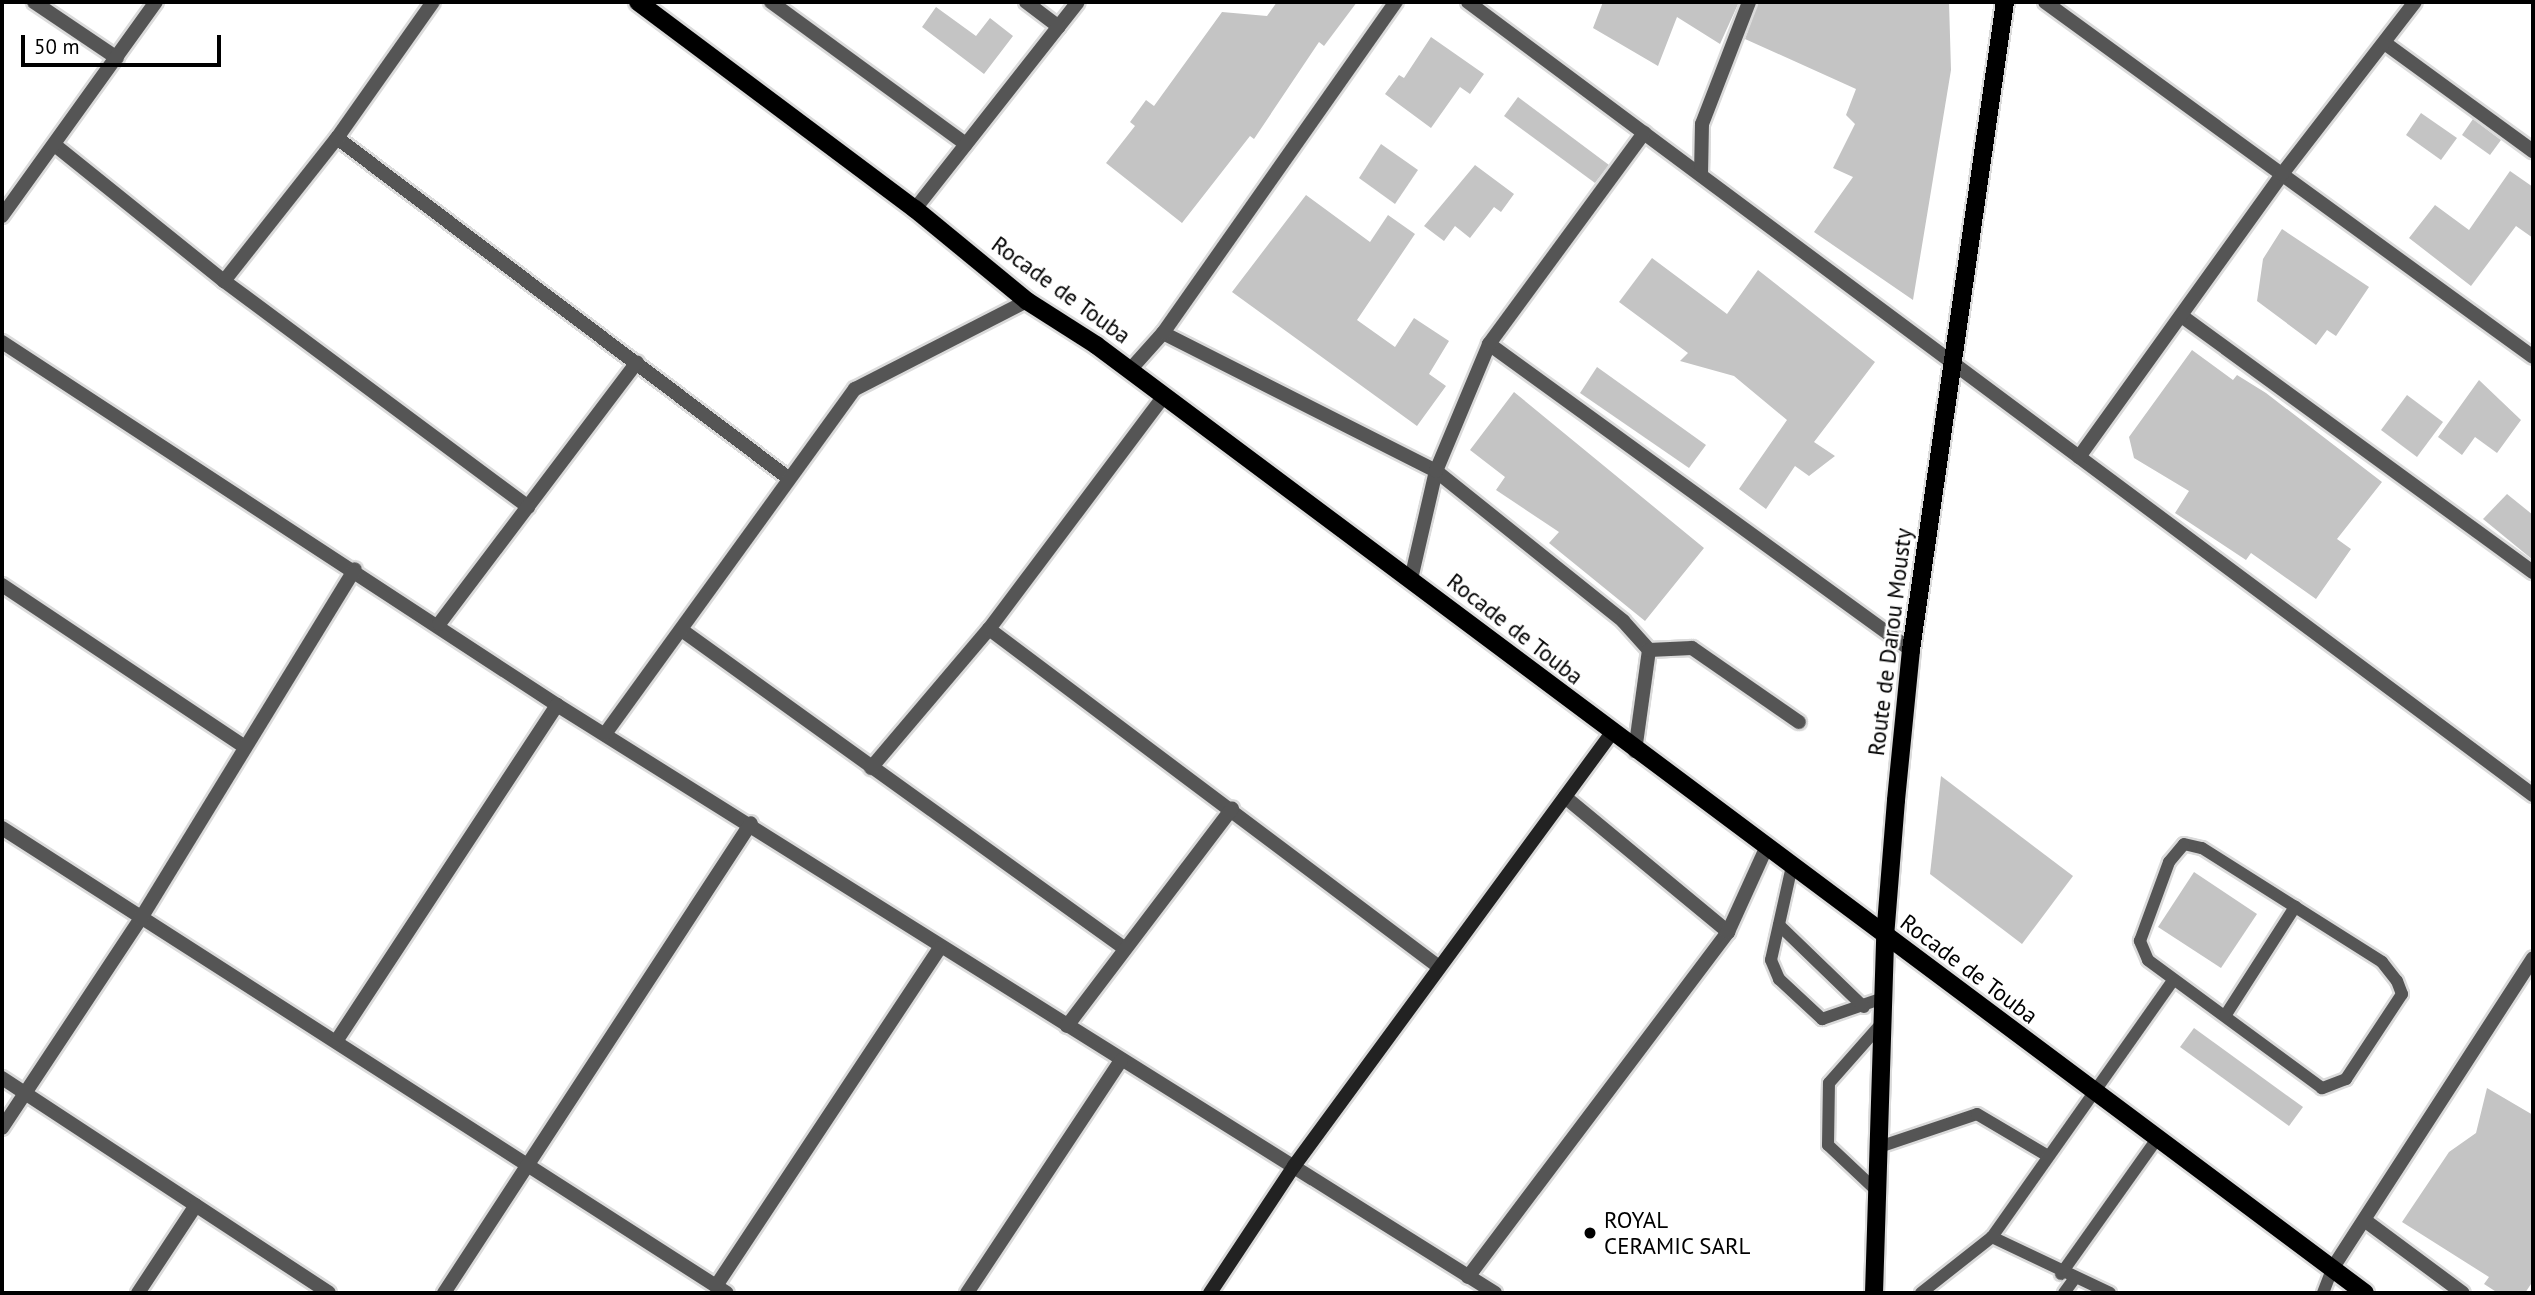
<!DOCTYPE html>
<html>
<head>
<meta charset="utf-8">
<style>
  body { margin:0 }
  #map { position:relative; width:2535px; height:1295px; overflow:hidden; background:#fff; font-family:"PT Sans",sans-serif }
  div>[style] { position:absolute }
  .building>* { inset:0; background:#c4c4c4 }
  .roads { filter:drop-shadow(2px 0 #dbdbdb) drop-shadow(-2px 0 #dbdbdb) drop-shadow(0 2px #dbdbdb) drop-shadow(0 -2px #dbdbdb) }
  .lane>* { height:12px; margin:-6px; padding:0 6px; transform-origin:6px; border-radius:6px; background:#555 }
  .street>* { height:14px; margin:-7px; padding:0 7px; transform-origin:7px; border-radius:7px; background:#555 }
  .secondary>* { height:14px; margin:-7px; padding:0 7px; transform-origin:7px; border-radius:7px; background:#222 }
  .primary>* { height:18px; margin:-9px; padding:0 9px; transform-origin:9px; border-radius:9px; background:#000 }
  .dots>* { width:19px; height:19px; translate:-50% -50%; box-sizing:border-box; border:4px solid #fff; border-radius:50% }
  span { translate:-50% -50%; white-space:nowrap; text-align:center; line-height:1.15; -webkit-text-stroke:5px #fff; paint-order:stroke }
  .street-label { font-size:23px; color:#000 }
  .poi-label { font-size:23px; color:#000 }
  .left { translate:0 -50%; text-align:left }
  .frame { position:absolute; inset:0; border:4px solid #000; pointer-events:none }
  .scale { position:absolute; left:21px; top:35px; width:200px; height:32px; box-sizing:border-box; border:4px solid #000; border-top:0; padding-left:9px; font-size:21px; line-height:24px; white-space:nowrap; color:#000; -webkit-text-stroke:5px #fff; paint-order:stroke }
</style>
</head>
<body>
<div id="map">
  <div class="building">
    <i style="clip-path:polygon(1277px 2px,1357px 2px,1324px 46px,1319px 42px,1254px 139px,1250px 136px,1182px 223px,1106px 163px,1135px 126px,1130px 122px,1146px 100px,1154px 106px,1222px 12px,1267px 16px)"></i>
    <i style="clip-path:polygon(1603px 2px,1739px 2px,1720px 44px,1677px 17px,1658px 66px,1593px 28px)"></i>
    <i style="clip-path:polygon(1758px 2px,1949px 2px,1951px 70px,1913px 300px,1814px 232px,1853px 177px,1833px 168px,1855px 124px,1846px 115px,1856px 89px,1745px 39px)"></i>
    <i style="clip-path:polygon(936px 7px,976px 36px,990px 18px,1013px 36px,984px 74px,922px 27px)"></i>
    <i style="clip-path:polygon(1431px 37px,1484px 74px,1470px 94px,1460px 87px,1431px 128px,1385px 94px,1399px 75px,1404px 78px)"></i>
    <i style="clip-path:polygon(1518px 97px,1609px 165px,1595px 183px,1504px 116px)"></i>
    <i style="clip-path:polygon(2421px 113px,2457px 138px,2441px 160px,2406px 135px)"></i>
    <i style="clip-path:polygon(2473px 119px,2501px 140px,2490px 155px,2462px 135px)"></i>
    <i style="clip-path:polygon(1381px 144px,1418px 170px,1395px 204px,1359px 178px)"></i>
    <i style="clip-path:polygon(1475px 165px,1514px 194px,1501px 212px,1494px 207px,1470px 238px,1455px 226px,1444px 241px,1424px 226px)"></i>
    <i style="clip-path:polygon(2510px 171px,2533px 187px,2533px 238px,2516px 226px,2471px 286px,2409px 238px,2435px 205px,2469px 230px)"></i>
    <i style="clip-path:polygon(1306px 195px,1370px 242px,1388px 215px,1415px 234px,1357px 320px,1395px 347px,1414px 318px,1449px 341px,1429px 374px,1446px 386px,1417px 426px,1232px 292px)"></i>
    <i style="clip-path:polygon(2282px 229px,2369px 287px,2336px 336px,2327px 330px,2316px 345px,2257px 301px,2263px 259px)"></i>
    <i style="clip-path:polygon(1652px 258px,1727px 314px,1758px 270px,1875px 362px,1814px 442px,1835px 456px,1809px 476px,1795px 466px,1766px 509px,1739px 489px,1787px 420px,1734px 376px,1680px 361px,1688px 353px,1619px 302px)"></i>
    <i style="clip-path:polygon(2192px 350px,2233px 380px,2237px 375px,2266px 393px,2382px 482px,2337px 539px,2351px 549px,2316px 599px,2251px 553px,2246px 560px,2175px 513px,2189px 491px,2134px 458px,2129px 437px)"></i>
    <i style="clip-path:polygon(1597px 367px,1706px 445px,1689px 468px,1580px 393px)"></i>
    <i style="clip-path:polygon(2479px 380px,2521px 420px,2497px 453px,2475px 437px,2462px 455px,2438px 437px)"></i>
    <i style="clip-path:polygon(1514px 392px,1704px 548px,1645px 621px,1549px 543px,1559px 532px,1496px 490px,1505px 477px,1470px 450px)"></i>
    <i style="clip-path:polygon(2407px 395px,2443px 422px,2417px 457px,2381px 430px)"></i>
    <i style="clip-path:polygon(2507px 494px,2533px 515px,2533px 560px,2483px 519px)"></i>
    <i style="clip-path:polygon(1941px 776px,2073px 876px,2022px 944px,1930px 874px)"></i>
    <i style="clip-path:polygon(2194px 872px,2257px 914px,2221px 968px,2158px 927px)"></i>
    <i style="clip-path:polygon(2194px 1028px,2303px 1107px,2289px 1126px,2180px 1047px)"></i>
    <i style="clip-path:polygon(2487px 1088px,2533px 1115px,2533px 1281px,2525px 1293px,2498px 1293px,2484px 1284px,2489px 1277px,2402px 1222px,2449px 1152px,2476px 1133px)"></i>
  </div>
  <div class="roads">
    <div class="lane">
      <i style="left:2184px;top:844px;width:18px;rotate:13deg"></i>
      <i style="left:2202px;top:848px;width:213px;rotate:32.3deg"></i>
      <i style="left:2382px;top:962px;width:24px;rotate:52deg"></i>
      <i style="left:2397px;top:981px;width:14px;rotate:69deg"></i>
      <i style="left:2402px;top:994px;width:102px;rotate:123.4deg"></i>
      <i style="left:2346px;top:1079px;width:26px;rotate:159deg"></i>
      <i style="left:2322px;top:1088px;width:216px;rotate:-143.7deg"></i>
      <i style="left:2148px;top:960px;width:21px;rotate:-113deg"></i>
      <i style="left:2140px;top:941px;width:84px;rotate:-69.8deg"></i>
      <i style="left:2169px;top:862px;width:23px;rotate:-50deg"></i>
      <i style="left:1792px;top:866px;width:96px;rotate:102.6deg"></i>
      <i style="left:1771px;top:960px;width:21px;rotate:67deg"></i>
      <i style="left:1779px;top:979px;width:59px;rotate:42.9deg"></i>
      <i style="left:1822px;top:1019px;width:65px;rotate:-19deg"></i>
      <i style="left:1779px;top:925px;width:118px;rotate:44deg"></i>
      <i style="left:2225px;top:1016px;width:130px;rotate:-57.3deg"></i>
      <i style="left:1882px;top:1146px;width:100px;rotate:-18.6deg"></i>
      <i style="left:1977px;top:1114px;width:82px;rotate:30.6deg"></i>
      <i style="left:1879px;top:1193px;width:70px;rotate:-136.7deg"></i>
      <i style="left:1828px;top:1145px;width:62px;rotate:-89.1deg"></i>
      <i style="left:1829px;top:1083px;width:81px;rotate:-48.5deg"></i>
      <i style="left:2061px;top:1274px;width:166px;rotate:-54.6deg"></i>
      <i style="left:1921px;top:1293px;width:90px;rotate:-38.3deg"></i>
      <i style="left:2064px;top:1293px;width:17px;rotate:-54deg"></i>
      <i style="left:2110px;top:1293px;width:131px;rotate:-154.6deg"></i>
      <i style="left:1992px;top:1237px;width:312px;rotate:-54.8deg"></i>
      <i style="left:2323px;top:1293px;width:26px;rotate:-69deg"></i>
    </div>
    <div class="street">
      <i style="left:34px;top:2px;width:100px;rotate:34deg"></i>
      <i style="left:771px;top:2px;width:241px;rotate:36.1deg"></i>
      <i style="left:1026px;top:2px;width:41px;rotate:37.1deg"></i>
      <i style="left:1468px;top:2px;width:1328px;rotate:36.67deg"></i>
      <i style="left:2045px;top:2px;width:603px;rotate:36.03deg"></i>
      <i style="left:2386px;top:44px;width:182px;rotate:36.1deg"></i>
      <i style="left:337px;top:138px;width:563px;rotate:36.99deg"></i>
      <i style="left:56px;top:146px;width:216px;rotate:38.8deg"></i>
      <i style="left:224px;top:281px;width:379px;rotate:36.6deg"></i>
      <i style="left:1701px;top:175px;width:51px;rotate:-88.9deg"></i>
      <i style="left:1702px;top:124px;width:131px;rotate:-68.9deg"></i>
      <i style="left:915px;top:209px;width:263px;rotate:-51.8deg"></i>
      <i style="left:2px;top:216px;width:264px;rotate:-54.3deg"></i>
      <i style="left:224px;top:281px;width:182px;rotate:-51.7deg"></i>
      <i style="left:337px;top:138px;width:166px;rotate:-54.8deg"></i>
      <i style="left:2183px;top:317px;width:433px;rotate:36.1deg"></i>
      <i style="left:1163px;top:333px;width:306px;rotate:26.8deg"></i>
      <i style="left:1436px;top:471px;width:240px;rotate:38.7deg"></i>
      <i style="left:1623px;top:621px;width:39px;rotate:48deg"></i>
      <i style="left:1649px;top:650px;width:102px;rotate:97.9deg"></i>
      <i style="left:2px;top:342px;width:663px;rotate:33.19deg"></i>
      <i style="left:557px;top:705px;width:1107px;rotate:32.08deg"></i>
      <i style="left:1489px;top:344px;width:521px;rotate:35.95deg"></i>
      <i style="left:1129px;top:371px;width:51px;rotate:-48.2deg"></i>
      <i style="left:1163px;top:333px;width:405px;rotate:-54.9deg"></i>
      <i style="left:2079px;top:457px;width:348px;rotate:-54.3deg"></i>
      <i style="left:2282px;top:174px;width:217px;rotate:-52.3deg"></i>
      <i style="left:1411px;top:579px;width:111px;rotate:-77deg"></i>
      <i style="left:1436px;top:471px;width:138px;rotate:-67.3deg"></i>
      <i style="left:1489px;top:344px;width:262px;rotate:-53.7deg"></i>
      <i style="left:2px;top:585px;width:290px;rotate:33.7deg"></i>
      <i style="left:439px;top:624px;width:328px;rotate:-52.9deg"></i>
      <i style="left:989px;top:629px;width:563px;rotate:36.91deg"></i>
      <i style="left:683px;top:631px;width:543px;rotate:35.71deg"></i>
      <i style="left:1649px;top:650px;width:43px;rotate:-2.7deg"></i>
      <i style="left:1692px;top:648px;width:130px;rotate:34.7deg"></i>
      <i style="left:605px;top:734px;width:426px;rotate:-54.1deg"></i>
      <i style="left:855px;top:389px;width:193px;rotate:-27.1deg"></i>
      <i style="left:871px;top:768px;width:182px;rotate:-49.7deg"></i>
      <i style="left:989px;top:629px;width:290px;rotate:-53.1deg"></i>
      <i style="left:1565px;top:797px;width:212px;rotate:39.6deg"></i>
      <i style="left:2px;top:828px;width:861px;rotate:32.68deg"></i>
      <i style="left:1067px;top:1026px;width:273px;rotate:-52.8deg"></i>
      <i style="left:337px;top:1040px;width:401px;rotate:-56.7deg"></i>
      <i style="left:2px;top:1078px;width:391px;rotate:33.3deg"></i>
      <i style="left:2px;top:1128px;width:252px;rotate:-56.5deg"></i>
      <i style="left:141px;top:918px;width:409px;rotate:-58.5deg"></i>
      <i style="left:2367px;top:1222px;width:119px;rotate:36.5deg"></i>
      <i style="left:2332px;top:1269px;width:370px;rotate:-57.1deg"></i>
      <i style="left:1468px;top:1277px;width:432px;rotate:-53deg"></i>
      <i style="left:1728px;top:932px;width:94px;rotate:-65.6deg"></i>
      <i style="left:716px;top:1286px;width:405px;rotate:-56.5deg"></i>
      <i style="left:138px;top:1293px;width:105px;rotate:-56.6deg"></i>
      <i style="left:444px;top:1293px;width:561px;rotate:-56.85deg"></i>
      <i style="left:967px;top:1293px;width:279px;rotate:-56.5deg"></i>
    </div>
    <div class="secondary">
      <i style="left:1210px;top:1293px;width:152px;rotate:-56.5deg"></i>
      <i style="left:1294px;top:1166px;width:536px;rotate:-53.73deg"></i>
    </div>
    <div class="primary">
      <i style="left:638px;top:2px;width:346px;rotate:36.8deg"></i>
      <i style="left:915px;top:209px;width:145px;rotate:39.4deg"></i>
      <i style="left:1027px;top:301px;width:82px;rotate:32.5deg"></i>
      <i style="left:1096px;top:345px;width:1584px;rotate:36.76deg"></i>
      <i style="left:1874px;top:1293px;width:356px;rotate:-88.2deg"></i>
      <i style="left:1885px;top:937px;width:137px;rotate:-85.4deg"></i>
      <i style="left:1896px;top:800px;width:151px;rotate:-84.3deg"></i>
      <i style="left:1911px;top:650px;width:655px;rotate:-81.75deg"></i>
    </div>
  </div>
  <div class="dots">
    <i style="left:1590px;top:1233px;background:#000"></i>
  </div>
  <div class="street-label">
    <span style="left:1061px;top:290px;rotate:36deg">Rocade de Touba</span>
    <span style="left:1515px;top:629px;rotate:38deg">Rocade de Touba</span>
    <span style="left:1890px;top:642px;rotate:-83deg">Route de Darou Mousty</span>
    <span style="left:1969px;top:969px;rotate:37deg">Rocade de Touba</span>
  </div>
  <div class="poi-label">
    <span class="left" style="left:1604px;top:1233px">ROYAL<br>CERAMIC SARL</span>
  </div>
  <div class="frame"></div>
  <div class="scale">50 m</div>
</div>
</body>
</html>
